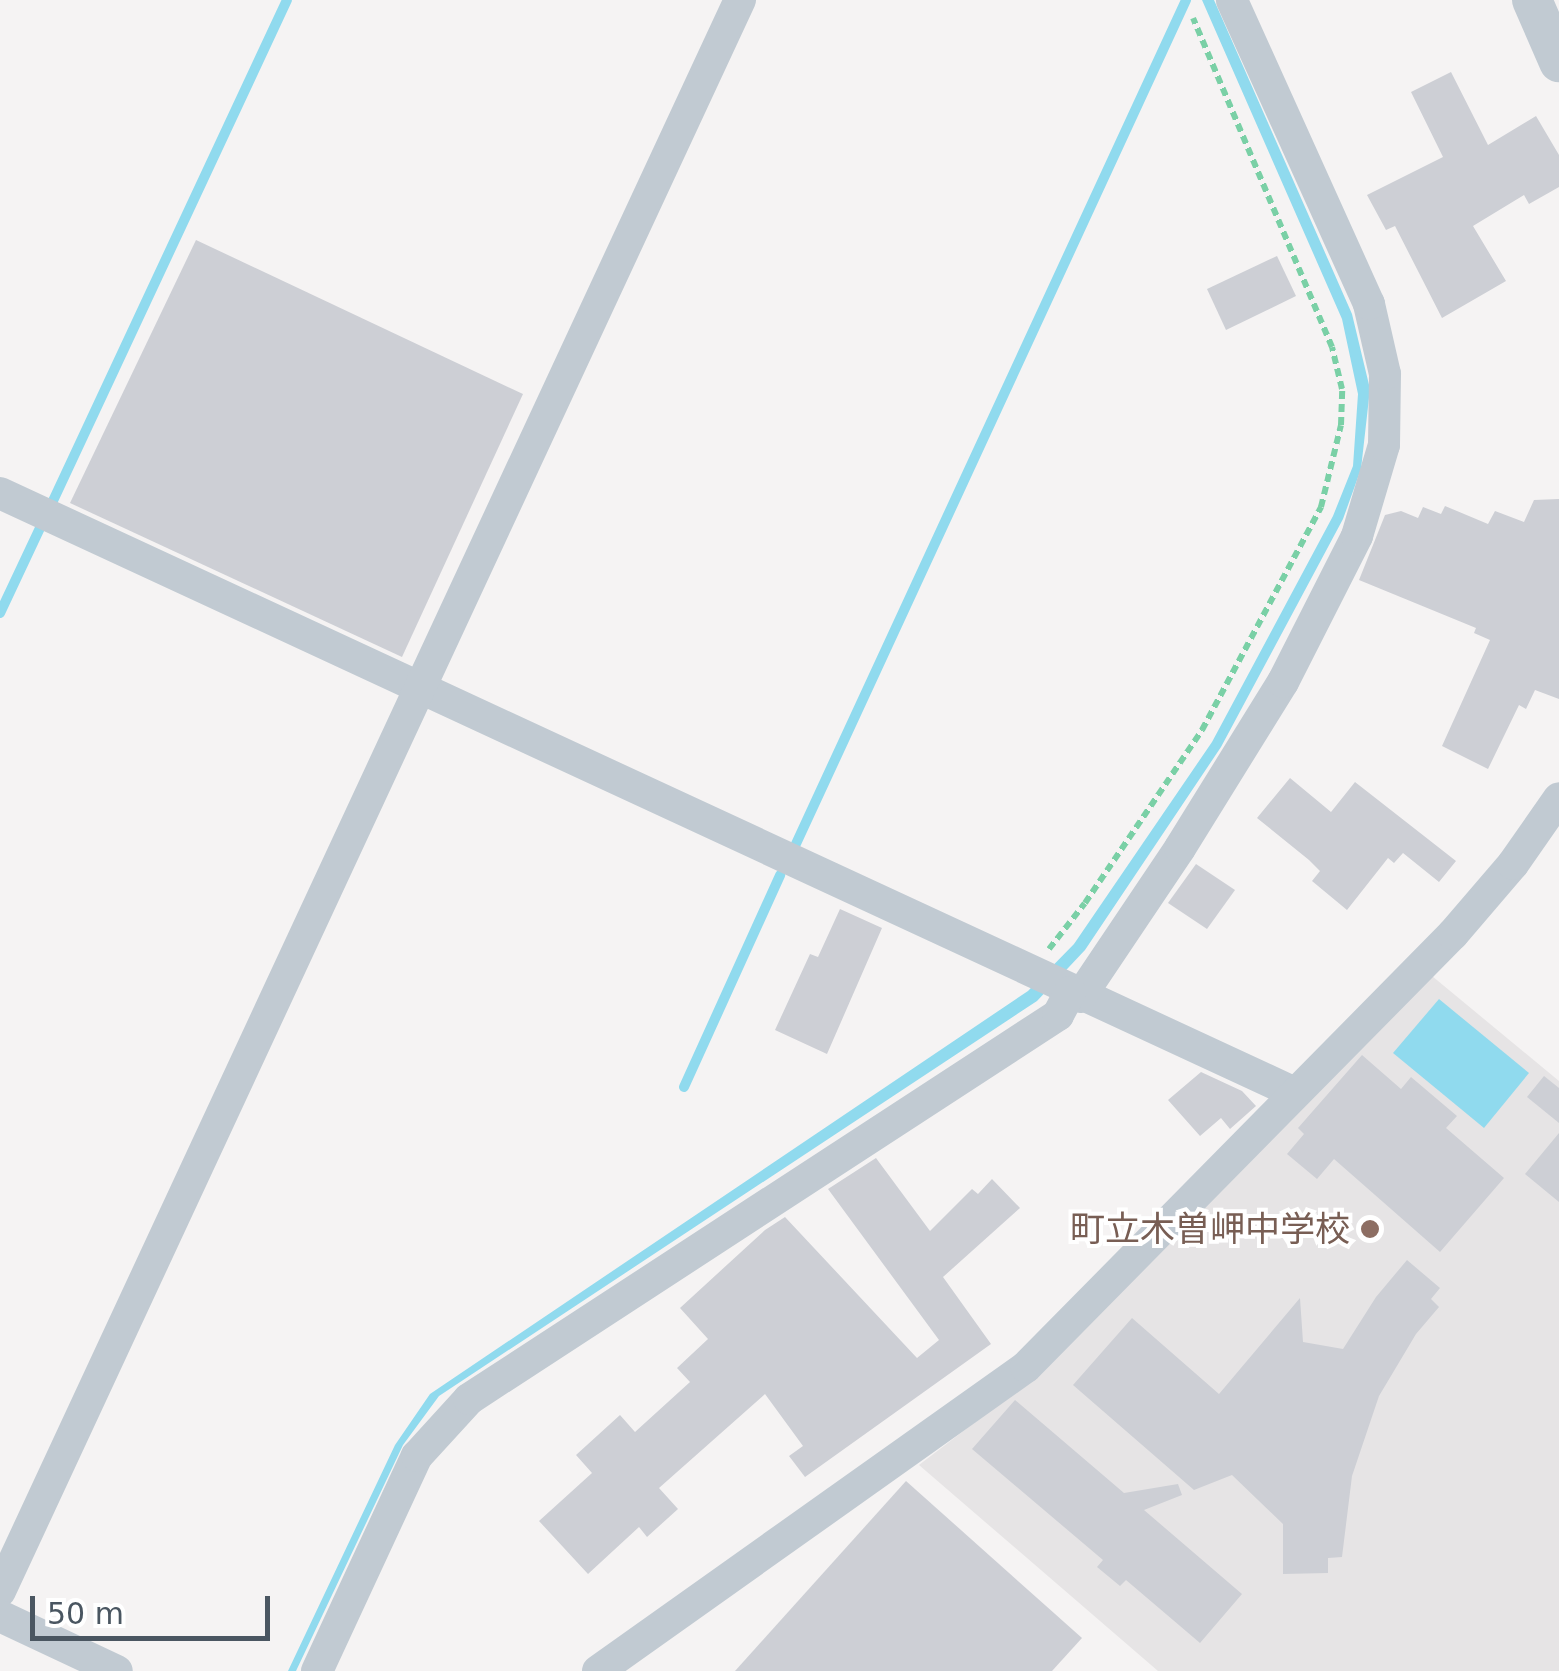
<!DOCTYPE html>
<html>
<head>
<meta charset="utf-8">
<style>
  body { margin:0 }
  #map { position:relative; width:1559px; height:1671px; overflow:hidden; background:#f5f3f3; font-family:"DejaVu Sans","Noto Sans JP",sans-serif }
  div>[style] { position:absolute }
  .education>* { inset:0; background:#e6e4e5 }
  .water>* { inset:0; background:#90daee }
  .stream>* { height:10px; margin:-5px; padding:0 5px; transform-origin:5px; border-radius:5px; background:#90daee }
  .building>* { inset:0; background:#cdcfd5 }
  .path>* { height:6px; margin-top:-3px; transform-origin:0; background:repeating-linear-gradient(90deg,#7ad0a6 0 8px,transparent 0 13px) }
  .minor>* { height:32px; margin:-16px; padding:0 16px; transform-origin:16px; border-radius:16px; background:#c1cad2 }
  .tertiary>* { height:40px; margin:-20px; padding:0 20px; transform-origin:20px; border-radius:20px; background:#c1cad2 }
  .dots>* { width:28px; height:28px; translate:-50% -50%; box-sizing:border-box; border:5px solid #fff; border-radius:50% }
  span { translate:-50% -50%; white-space:nowrap; text-align:center; line-height:1.15; -webkit-text-stroke:8px #fff; paint-order:stroke }
  .education-label { font-size:35px; color:#785e54 }
  .right { translate:-100% -50%; text-align:right }
  .scale { position:absolute; left:30px; top:1596px; width:240px; height:45px; box-sizing:border-box; border:5px solid #4a5661; border-top:0; padding-left:12px; font-size:30px; line-height:35px; white-space:nowrap; color:#4a5661; -webkit-text-stroke:8px #fff; paint-order:stroke }
</style>
</head>
<body>
<div id="map">
  <div class="education">
    <i style="clip-path:polygon(1432px 976px,1559px 1081px,1559px 1671px,1158px 1671px,919px 1465px,1034px 1377px)"></i>
  </div>
  <div class="water">
    <i style="clip-path:polygon(1202px 0,1214px 0,1352px 314px,1370px 389px,1361px 469px,1343px 519px,1221px 747px,1085px 950px,1037px 1001px,439px 1396px,403px 1445px,296px 1671px,288px 1671px,395px 1445px,430px 1394px,1028px 991px,1074px 944px,1212px 742px,1333px 516px,1353px 466px,1358px 394px,1342px 319px)"></i>
    <i style="clip-path:polygon(1439px 999px,1529px 1073px,1484px 1128px,1393px 1053px)"></i>
  </div>
  <div class="stream">
    <i style="left:52px;top:503px;width:555px;rotate:-64.96deg"></i>
    <i style="left:0;top:613px;width:96px;rotate:-64.8deg"></i>
    <i style="left:795px;top:846px;width:932px;rotate:-65.19deg"></i>
    <i style="left:684px;top:1087px;width:233px;rotate:-65.6deg"></i>
  </div>
  <div class="building">
    <i style="clip-path:polygon(1451px 72px,1488px 145px,1536px 116px,1559px 155px,1559px 187px,1529px 204px,1524px 195px,1473px 226px,1506px 281px,1442px 318px,1395px 226px,1386px 230px,1367px 195px,1443px 157px,1411px 92px)"></i>
    <i style="clip-path:polygon(196px 240px,523px 394px,402px 657px,70px 503px)"></i>
    <i style="clip-path:polygon(1277px 256px,1296px 296px,1226px 330px,1207px 289px)"></i>
    <i style="clip-path:polygon(1559px 499px,1559px 699px,1535px 690px,1526px 709px,1519px 705px,1488px 769px,1442px 746px,1490px 640px,1474px 633px,1476px 628px,1359px 580px,1385px 515px,1401px 511px,1418px 518px,1423px 507px,1441px 514px,1445px 506px,1488px 524px,1495px 511px,1524px 522px,1534px 500px)"></i>
    <i style="clip-path:polygon(1290px 778px,1331px 812px,1355px 782px,1456px 861px,1439px 882px,1403px 853px,1394px 863px,1388px 858px,1347px 910px,1312px 881px,1320px 871px,1309px 860px,1257px 818px)"></i>
    <i style="clip-path:polygon(1196px 864px,1235px 890px,1207px 929px,1168px 903px)"></i>
    <i style="clip-path:polygon(840px 909px,882px 928px,827px 1054px,775px 1030px,810px 954px,818px 957px)"></i>
    <i style="clip-path:polygon(1362px 1055px,1401px 1089px,1411px 1077px,1457px 1116px,1446px 1128px,1504px 1178px,1440px 1252px,1334px 1159px,1317px 1179px,1287px 1154px,1304px 1134px,1298px 1128px)"></i>
    <i style="clip-path:polygon(1201px 1072px,1242px 1091px,1256px 1106px,1230px 1129px,1221px 1118px,1200px 1136px,1168px 1100px)"></i>
    <i style="clip-path:polygon(1544px 1076px,1559px 1088px,1559px 1123px,1527px 1097px)"></i>
    <i style="clip-path:polygon(1559px 1133px,1559px 1202px,1525px 1174px)"></i>
    <i style="clip-path:polygon(876px 1158px,930px 1231px,972px 1189px,978px 1194px,992px 1179px,1020px 1208px,943px 1277px,991px 1344px,805px 1477px,789px 1456px,803px 1446px,765px 1394px,659px 1488px,678px 1509px,647px 1537px,639px 1527px,588px 1574px,539px 1521px,592px 1473px,576px 1455px,620px 1415px,635px 1432px,690px 1382px,677px 1368px,708px 1339px,680px 1308px,765px 1230px,785px 1217px,917px 1358px,939px 1340px,828px 1189px)"></i>
    <i style="clip-path:polygon(1407px 1260px,1440px 1288px,1431px 1299px,1439px 1307px,1416px 1334px,1379px 1396px,1352px 1476px,1342px 1557px,1328px 1558px,1328px 1573px,1283px 1574px,1283px 1524px,1232px 1475px,1194px 1490px,1073px 1385px,1132px 1318px,1219px 1394px,1300px 1298px,1303px 1342px,1343px 1349px,1376px 1297px)"></i>
    <i style="clip-path:polygon(1015px 1400px,1124px 1493px,1178px 1484px,1182px 1495px,1144px 1510px,1242px 1594px,1200px 1643px,1126px 1580px,1120px 1586px,1097px 1567px,1103px 1560px,972px 1449px)"></i>
    <i style="clip-path:polygon(906px 1481px,1082px 1638px,1052px 1671px,735px 1671px)"></i>
  </div>
  <div class="path">
    <i style="left:1049px;top:949px;width:58px;rotate:-52deg"></i>
    <i style="left:1085px;top:903px;width:209px;rotate:-55.9deg"></i>
    <i style="left:1202px;top:730px;width:253px;rotate:-61.9deg"></i>
    <i style="left:1321px;top:507px;width:84px;rotate:-76.3deg"></i>
    <i style="left:1341px;top:425px;width:36px;rotate:-88deg"></i>
    <i style="left:1342px;top:389px;width:43px;rotate:-103.4deg"></i>
    <i style="left:1332px;top:347px;width:357px;rotate:-112.9deg"></i>
  </div>
  <div class="minor">
    <i style="left:0;top:493px;width:1427px;rotate:24.86deg"></i>
    <i style="left:1080px;top:997px;width:179px;rotate:-56.1deg"></i>
    <i style="left:1180px;top:848px;width:195px;rotate:-58.2deg"></i>
    <i style="left:1283px;top:682px;width:164px;rotate:-63.1deg"></i>
    <i style="left:1357px;top:536px;width:95px;rotate:-73.5deg"></i>
    <i style="left:1384px;top:445px;width:71px;rotate:-89.2deg"></i>
    <i style="left:1385px;top:374px;width:72px;rotate:-102.9deg"></i>
    <i style="left:1369px;top:304px;width:333px;rotate:-114.3deg"></i>
    <i style="left:0;top:1591px;width:1755px;rotate:-65.06deg"></i>
    <i style="left:0;top:1616px;width:129px;rotate:25.2deg"></i>
    <i style="left:317px;top:1671px;width:237px;rotate:-65.1deg"></i>
    <i style="left:417px;top:1456px;width:77px;rotate:-47.6deg"></i>
    <i style="left:469px;top:1399px;width:703px;rotate:-33.1deg"></i>
    <i style="left:1058px;top:1015px;width:26px;rotate:-62deg"></i>
    <i style="left:598px;top:1671px;width:525px;rotate:-35.39deg"></i>
    <i style="left:1026px;top:1367px;width:608px;rotate:-45.4deg"></i>
    <i style="left:1453px;top:934px;width:92px;rotate:-49.4deg"></i>
    <i style="left:1513px;top:864px;width:80px;rotate:-55.1deg"></i>
  </div>
  <div class="tertiary">
    <i style="left:1532px;top:0;width:68px;rotate:66.5deg"></i>
  </div>
  <div class="dots">
    <i style="left:1370px;top:1229px;background:#8d6e63"></i>
  </div>
  <div class="education-label">
    <span class="right" style="left:1350px;top:1229px">町立木曽岬中学校</span>
  </div>
  <div class="scale">50 m</div>
</div>
</body>
</html>
